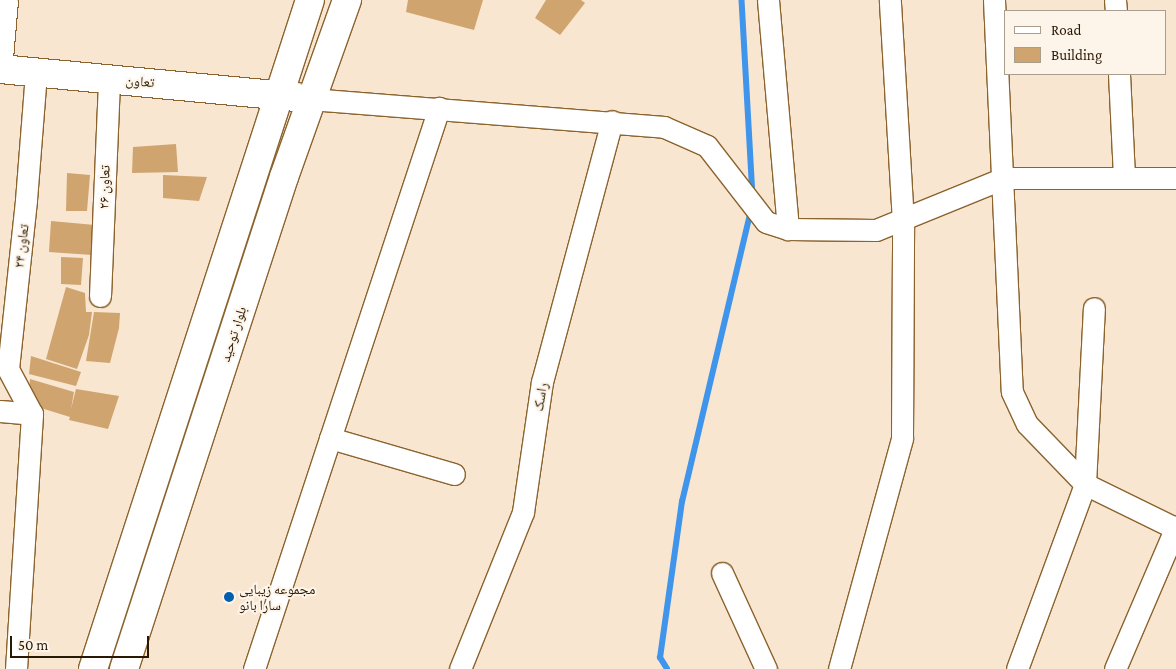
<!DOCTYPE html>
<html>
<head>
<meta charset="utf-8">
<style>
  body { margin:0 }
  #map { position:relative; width:1176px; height:669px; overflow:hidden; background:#f9e6d1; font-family:"Crimson Pro","Noto Naskh Arabic",serif }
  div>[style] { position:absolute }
  .stream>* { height:5.5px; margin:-2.75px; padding:0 2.75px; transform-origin:2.75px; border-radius:2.75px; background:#3f94ec }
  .building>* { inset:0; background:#cfa46e }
  .roads { filter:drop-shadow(1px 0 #8b632d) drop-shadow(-1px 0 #8b632d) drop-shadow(0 1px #8b632d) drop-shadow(0 -1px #8b632d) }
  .minor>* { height:21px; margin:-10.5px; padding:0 10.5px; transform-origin:10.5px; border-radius:10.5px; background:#fff }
  .secondary>* { height:28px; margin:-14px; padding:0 14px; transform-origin:14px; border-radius:14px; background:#fff }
  .dots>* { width:14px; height:14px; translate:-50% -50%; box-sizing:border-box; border:2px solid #fef5ea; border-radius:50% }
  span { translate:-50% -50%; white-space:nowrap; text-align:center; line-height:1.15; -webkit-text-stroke:4px #fef5ea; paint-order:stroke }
  .street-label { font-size:14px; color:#291903 }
  .poi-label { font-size:14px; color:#291903 }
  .left { translate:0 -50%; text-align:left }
  .legend { position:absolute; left:1004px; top:10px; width:162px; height:65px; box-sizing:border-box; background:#fef5ea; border:1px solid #a99d8e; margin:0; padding:6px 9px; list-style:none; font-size:15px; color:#291903 }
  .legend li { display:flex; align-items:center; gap:10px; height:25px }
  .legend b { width:25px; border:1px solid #a99d8e }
  .scale { position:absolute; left:10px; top:636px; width:139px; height:22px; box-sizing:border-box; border:2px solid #291903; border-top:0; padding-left:6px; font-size:15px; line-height:18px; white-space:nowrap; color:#291903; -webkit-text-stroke:4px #fef5ea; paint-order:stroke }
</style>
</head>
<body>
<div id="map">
  <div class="stream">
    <i style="left:742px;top:0;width:194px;rotate:86.8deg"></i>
    <i style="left:667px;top:669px;width:13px;rotate:-122deg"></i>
    <i style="left:660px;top:658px;width:158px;rotate:-82deg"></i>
    <i style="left:682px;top:502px;width:300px;rotate:-76.7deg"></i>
  </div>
  <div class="building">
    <i style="clip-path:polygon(408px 0,483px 0,474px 30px,406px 12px)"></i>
    <i style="clip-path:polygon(546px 0,581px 0,585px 3px,560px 35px,535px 18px)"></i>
    <i style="clip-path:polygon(176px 144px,178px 172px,132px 173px,133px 147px)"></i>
    <i style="clip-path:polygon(67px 173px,90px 175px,87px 211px,66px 211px)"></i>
    <i style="clip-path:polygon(163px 175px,207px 177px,199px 201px,163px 198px)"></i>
    <i style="clip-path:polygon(51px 221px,95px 225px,92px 255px,49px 252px)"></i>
    <i style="clip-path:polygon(61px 257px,83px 258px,81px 285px,61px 284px)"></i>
    <i style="clip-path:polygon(66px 287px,85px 293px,86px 312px,92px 312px,89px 335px,77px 369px,46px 359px)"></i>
    <i style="clip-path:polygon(94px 312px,120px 313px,119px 328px,110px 363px,86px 361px)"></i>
    <i style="clip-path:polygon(31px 356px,81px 372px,76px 386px,29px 374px)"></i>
    <i style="clip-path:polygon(30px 379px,74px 392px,71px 409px,76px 389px,119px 396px,108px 429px,69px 420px,70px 417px,28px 404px)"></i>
  </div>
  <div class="roads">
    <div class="minor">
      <i style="left:768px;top:0;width:230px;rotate:85deg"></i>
      <i style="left:994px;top:0;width:392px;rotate:87.4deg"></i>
      <i style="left:1012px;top:392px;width:35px;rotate:65deg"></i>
      <i style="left:1027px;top:424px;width:83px;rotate:46deg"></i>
      <i style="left:1085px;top:484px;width:100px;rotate:26.1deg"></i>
      <i style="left:1115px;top:0;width:11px;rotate:85deg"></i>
      <i style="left:1px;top:69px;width:69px;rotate:-85deg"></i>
      <i style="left:1119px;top:74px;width:101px;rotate:87.2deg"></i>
      <i style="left:310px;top:99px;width:355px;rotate:4.5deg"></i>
      <i style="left:664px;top:127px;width:47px;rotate:23.8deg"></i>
      <i style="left:707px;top:146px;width:96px;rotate:52.2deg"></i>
      <i style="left:766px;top:222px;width:23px;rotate:18deg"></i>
      <i style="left:788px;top:229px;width:88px;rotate:0.7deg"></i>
      <i style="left:876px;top:230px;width:138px;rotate:-22.1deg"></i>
      <i style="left:1004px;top:178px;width:172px"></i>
      <i style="left:100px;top:296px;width:218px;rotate:-87.6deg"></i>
      <i style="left:0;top:411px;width:32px;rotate:5deg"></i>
      <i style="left:32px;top:414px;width:51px;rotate:-118.1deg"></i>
      <i style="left:8px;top:369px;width:170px;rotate:-83.9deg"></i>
      <i style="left:26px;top:200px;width:128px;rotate:-85.5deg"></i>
      <i style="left:330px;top:438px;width:129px;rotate:16.2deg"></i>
      <i style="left:722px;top:573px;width:106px;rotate:65.4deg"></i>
      <i style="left:16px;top:669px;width:256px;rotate:-86.4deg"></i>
      <i style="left:254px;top:669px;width:591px;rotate:-71.75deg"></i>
      <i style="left:460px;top:669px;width:169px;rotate:-68.1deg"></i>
      <i style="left:523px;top:512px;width:131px;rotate:-81.7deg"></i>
      <i style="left:542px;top:382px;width:270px;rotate:-75deg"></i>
      <i style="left:839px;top:669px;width:239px;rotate:-74.7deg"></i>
      <i style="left:902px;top:438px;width:216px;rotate:-89.7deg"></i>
      <i style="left:903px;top:222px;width:222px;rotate:-93.4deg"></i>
      <i style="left:1017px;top:669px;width:197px;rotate:-69.8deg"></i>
      <i style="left:1085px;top:484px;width:176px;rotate:-87.1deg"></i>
      <i style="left:1115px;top:669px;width:155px;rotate:-66.8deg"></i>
    </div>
    <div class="secondary">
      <i style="left:0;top:69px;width:297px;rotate:5.4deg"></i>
      <i style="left:93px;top:669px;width:703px;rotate:-72.03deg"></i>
      <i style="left:124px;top:669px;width:517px;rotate:-71.99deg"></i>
      <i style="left:284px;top:177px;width:188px;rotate:-70.4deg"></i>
    </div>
  </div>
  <div class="dots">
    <i style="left:229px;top:597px;background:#045fad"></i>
  </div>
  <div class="street-label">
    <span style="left:140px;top:81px;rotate:5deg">تعاون</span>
    <span style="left:104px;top:187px;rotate:-88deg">تعاون ۲۶</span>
    <span style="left:21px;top:246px;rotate:-83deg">تعاون ۲۴</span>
    <span style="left:233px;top:334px;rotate:-72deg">بلوار توحید</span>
    <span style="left:540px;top:397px;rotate:-81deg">راسک</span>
  </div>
  <div class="poi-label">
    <span class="left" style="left:239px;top:597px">مجموعه زیبایی<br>سارا بانو</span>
  </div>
  <ul class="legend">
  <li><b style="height:6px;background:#fff"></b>Road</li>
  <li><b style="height:14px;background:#cfa46e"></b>Building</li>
  </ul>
  <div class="scale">50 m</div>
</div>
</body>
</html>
